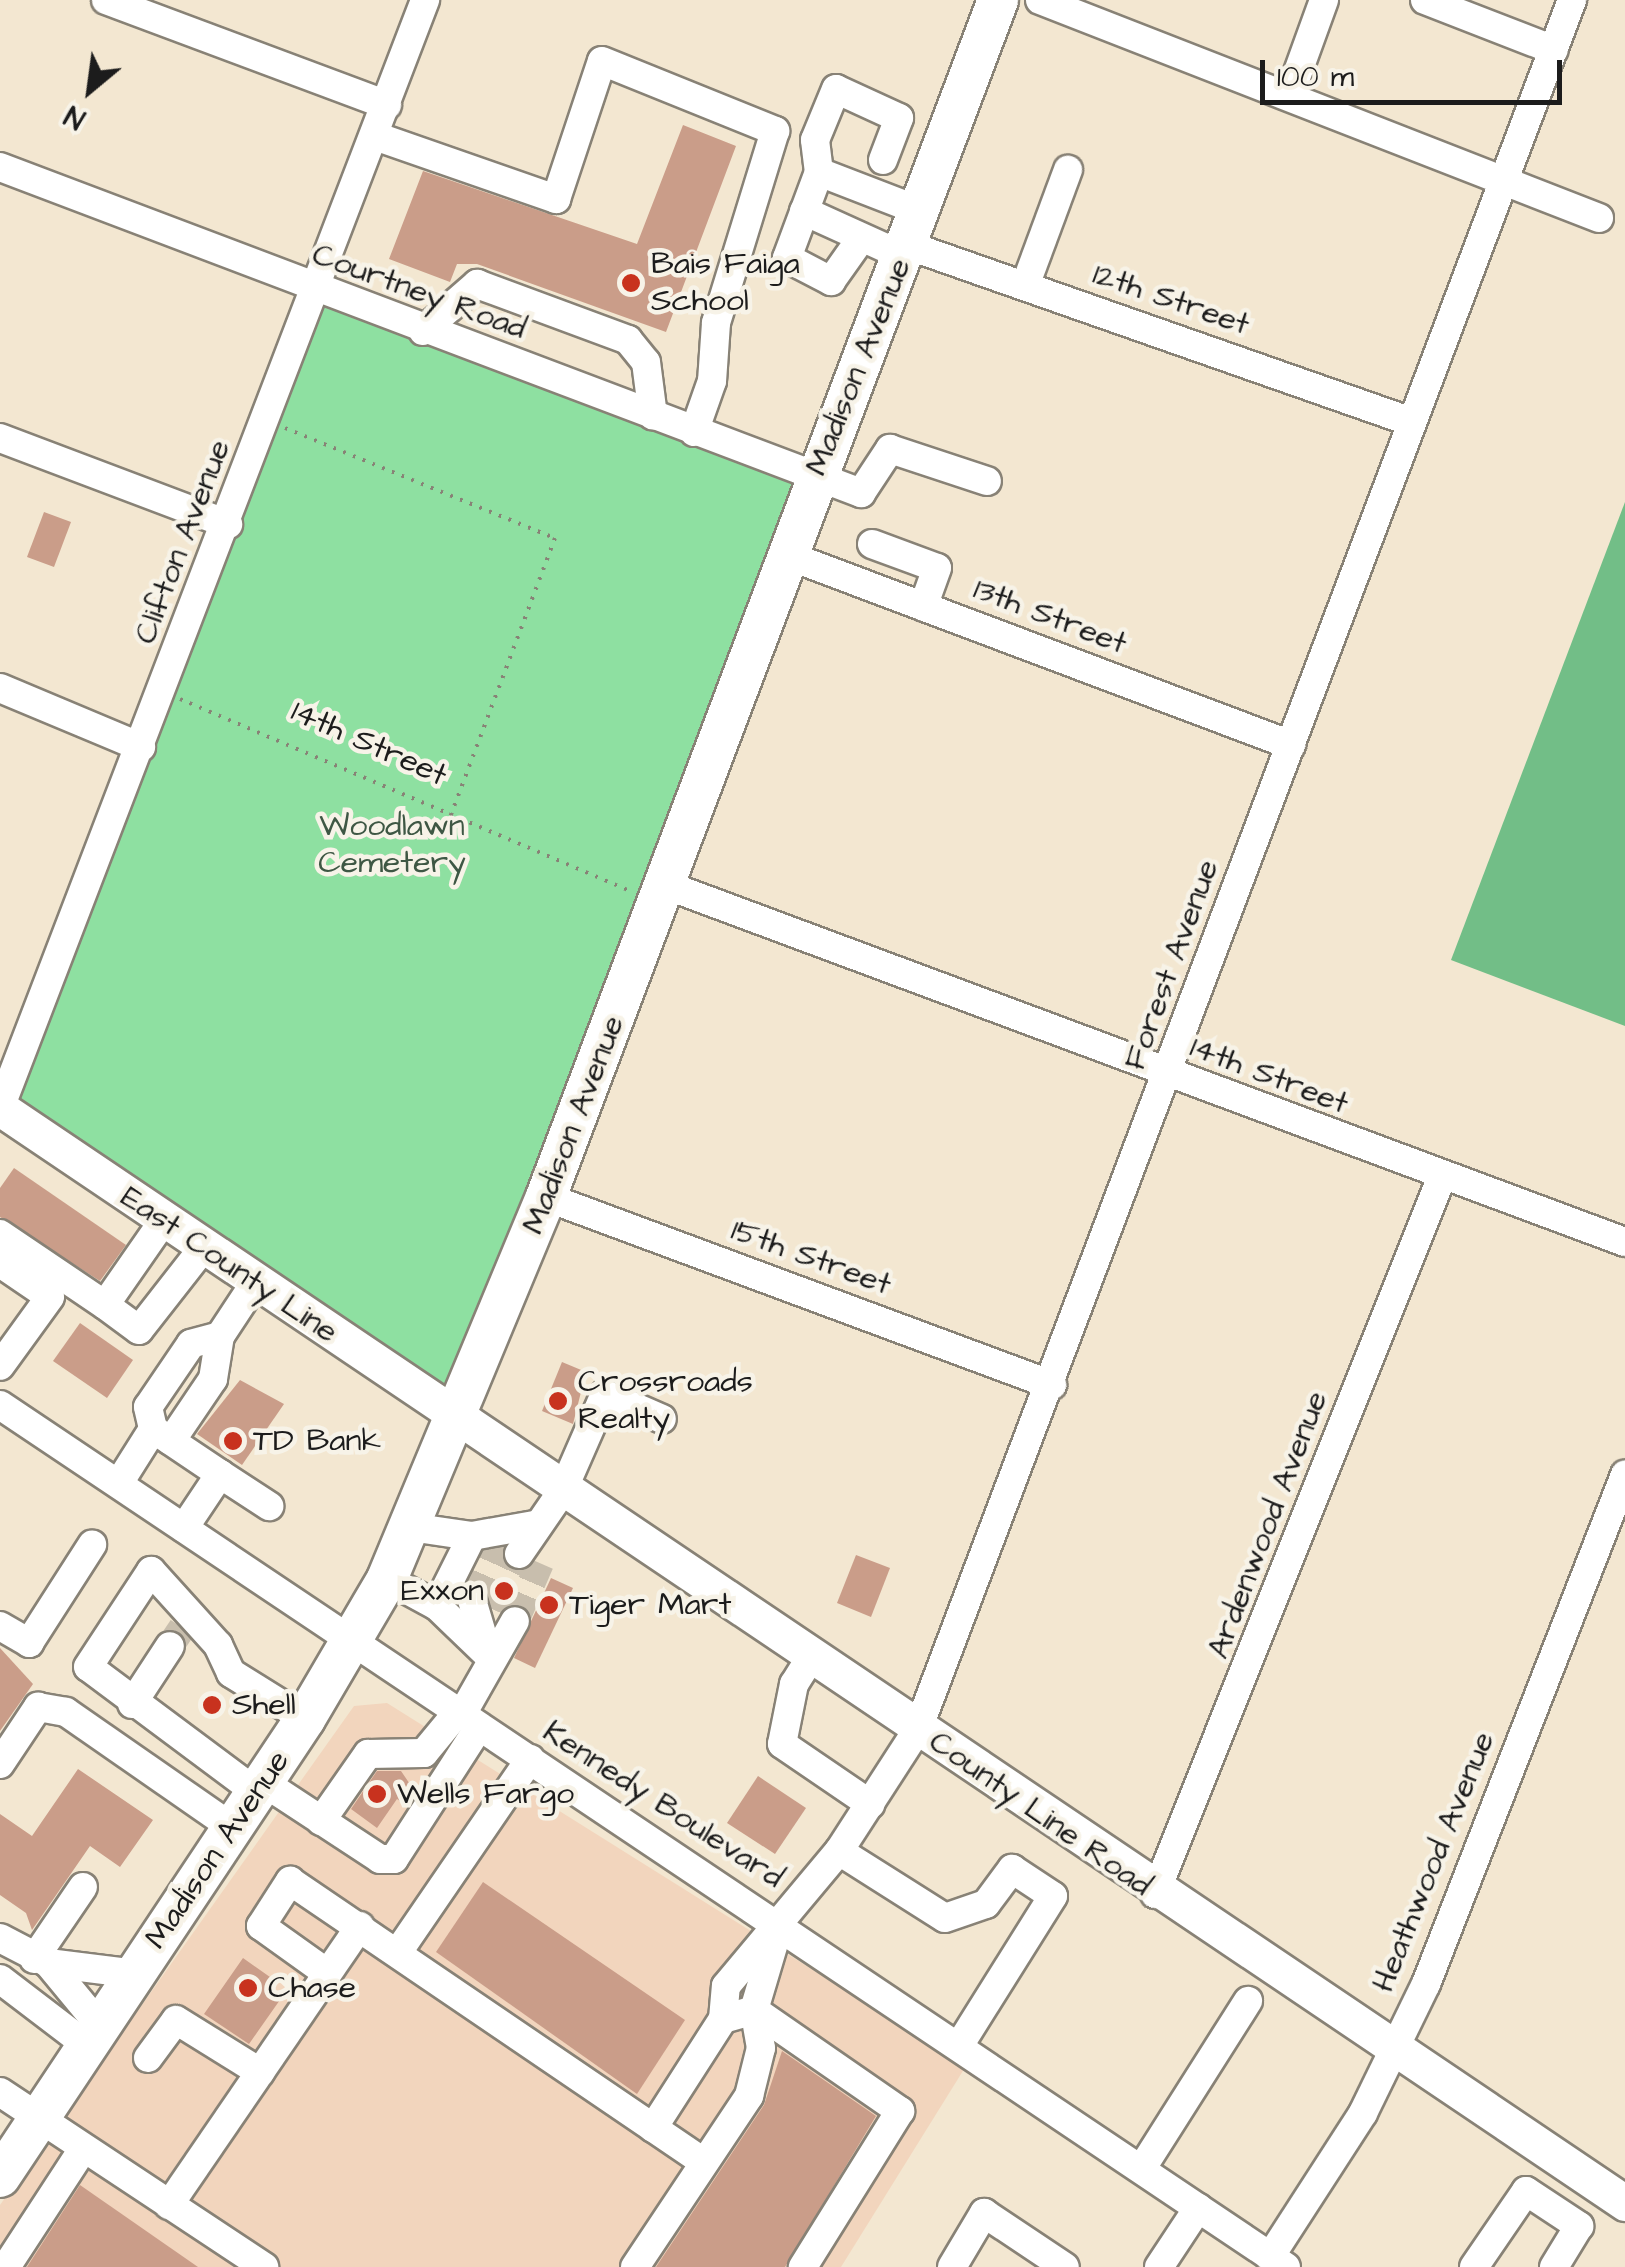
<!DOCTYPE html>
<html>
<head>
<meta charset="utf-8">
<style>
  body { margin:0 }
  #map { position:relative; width:1625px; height:2267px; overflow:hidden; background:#f3e7d1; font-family:"Architects Daughter",sans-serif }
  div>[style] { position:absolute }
  .built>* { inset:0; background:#f2d5bd }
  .green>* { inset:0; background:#8ee0a1 }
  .forest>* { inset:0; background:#72be87 }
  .building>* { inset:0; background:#ca9d89 }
  .minor-tunnel>* { height:28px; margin-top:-14px; transform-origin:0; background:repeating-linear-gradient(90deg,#c8bead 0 28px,transparent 0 42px) }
  .path>* { height:4px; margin-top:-2px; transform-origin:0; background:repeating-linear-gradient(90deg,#888276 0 2.5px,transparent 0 10.5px) }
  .roads { filter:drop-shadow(2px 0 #888276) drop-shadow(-2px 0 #888276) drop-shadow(0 2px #888276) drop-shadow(0 -2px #888276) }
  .minor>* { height:28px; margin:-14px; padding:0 14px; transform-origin:14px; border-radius:14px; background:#fff }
  .major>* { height:35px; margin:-17.5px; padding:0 17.5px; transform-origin:17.5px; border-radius:17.5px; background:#fff }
  .highway>* { height:40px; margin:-20px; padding:0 20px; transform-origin:20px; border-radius:20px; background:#fff }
  .dots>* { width:28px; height:28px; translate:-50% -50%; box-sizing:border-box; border:5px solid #f7f3e8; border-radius:50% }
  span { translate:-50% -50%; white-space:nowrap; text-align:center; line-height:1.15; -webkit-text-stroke:9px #f7f3e8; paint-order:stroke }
  .poi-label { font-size:32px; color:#1c1c1c }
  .left { translate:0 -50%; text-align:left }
  .right { translate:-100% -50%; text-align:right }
  .street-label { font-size:32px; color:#1c1c1c }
  .park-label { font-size:32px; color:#3e5744 }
  .north { position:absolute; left:40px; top:40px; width:100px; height:100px; -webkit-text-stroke:8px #f7f3e8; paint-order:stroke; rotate:209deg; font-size:28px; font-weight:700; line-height:40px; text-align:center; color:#1c1c1c }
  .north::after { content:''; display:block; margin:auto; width:35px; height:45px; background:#1c1c1c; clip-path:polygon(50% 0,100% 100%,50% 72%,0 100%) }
  .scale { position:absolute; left:1260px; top:60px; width:302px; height:45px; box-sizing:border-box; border:5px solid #1c1c1c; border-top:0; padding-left:12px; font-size:30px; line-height:35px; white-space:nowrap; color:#1c1c1c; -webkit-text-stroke:8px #f7f3e8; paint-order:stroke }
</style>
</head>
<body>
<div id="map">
  <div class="built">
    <i style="clip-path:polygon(387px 1703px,966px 2066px,841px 2267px,0 2267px,0 2205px,354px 1706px)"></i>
  </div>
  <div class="green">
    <i style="clip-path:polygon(317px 292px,815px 476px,458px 1420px,0 1108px)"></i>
  </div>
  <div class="forest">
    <i style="clip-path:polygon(1625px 502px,1625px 1026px,1451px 960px)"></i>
  </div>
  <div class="building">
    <i style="clip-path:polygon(683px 125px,736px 146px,666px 332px,477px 264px,457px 264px,450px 282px,389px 259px,423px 171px,637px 244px)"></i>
    <i style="clip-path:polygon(44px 512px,71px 522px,54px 567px,27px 557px)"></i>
    <i style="clip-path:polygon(14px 1168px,126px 1245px,100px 1281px,0 1217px,0 1188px)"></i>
    <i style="clip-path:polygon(80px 1323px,133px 1360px,107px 1398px,53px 1361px)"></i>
    <i style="clip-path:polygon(562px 1362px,586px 1372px,573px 1424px,542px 1411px)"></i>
    <i style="clip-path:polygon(240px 1380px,284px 1404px,242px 1465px,197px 1434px)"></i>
    <i style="clip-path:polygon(856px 1555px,890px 1568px,871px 1617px,837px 1603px)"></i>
    <i style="clip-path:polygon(551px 1578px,573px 1588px,535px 1668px,514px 1658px)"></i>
    <i style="clip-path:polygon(0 1648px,33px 1684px,0 1731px)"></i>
    <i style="clip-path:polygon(78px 1769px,153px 1820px,120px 1867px,90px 1846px,32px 1930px,26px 1913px,0 1895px,0 1814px,32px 1836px)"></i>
    <i style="clip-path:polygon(377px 1771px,401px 1771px,416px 1793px,407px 1806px,397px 1799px,377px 1828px,351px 1809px)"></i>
    <i style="clip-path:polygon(758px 1776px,806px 1808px,775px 1854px,727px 1823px)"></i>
    <i style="clip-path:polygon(483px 1882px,685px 2020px,637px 2094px,436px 1952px)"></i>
    <i style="clip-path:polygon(243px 1958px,277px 1982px,271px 1990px,282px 1997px,249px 2044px,204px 2014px)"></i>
    <i style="clip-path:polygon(782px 2051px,876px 2116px,785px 2267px,656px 2267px,764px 2105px)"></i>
    <i style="clip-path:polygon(80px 2185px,198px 2267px,27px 2267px)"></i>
  </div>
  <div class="minor-tunnel">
    <i style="left:472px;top:1600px;width:62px;rotate:-66.3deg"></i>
    <i style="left:494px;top:1610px;width:61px;rotate:-65.9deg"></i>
    <i style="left:515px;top:1621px;width:63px;rotate:-66.7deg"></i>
    <i style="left:170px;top:1646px;width:22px;rotate:-56deg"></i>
  </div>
  <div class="path">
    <i style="left:285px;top:428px;width:292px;rotate:22.2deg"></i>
    <i style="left:555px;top:538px;width:299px;rotate:110.6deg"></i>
    <i style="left:180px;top:699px;width:490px;rotate:23.1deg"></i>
  </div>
  <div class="roads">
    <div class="minor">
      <i style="left:106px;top:0;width:300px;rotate:20.5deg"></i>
      <i style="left:1040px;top:0;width:600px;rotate:21.3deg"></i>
      <i style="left:1425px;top:0;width:138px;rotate:21.2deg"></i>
      <i style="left:1290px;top:94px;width:100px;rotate:-70.1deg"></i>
      <i style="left:375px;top:136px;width:192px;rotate:19.2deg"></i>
      <i style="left:556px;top:199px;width:145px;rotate:-71.6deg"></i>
      <i style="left:602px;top:61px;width:187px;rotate:22deg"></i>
      <i style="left:775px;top:131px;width:201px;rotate:107.1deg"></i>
      <i style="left:716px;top:323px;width:58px;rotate:93.9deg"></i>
      <i style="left:712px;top:381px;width:54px;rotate:109.4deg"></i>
      <i style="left:883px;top:160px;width:45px;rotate:-69.1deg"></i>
      <i style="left:899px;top:118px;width:69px;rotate:-155.3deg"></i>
      <i style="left:836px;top:89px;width:55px;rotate:112.4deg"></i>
      <i style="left:815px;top:140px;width:32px;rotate:83deg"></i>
      <i style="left:819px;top:172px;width:108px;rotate:21.1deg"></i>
      <i style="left:0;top:167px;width:921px;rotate:20.74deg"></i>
      <i style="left:861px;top:493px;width:53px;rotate:-56.6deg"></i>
      <i style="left:890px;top:449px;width:102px;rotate:18.3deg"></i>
      <i style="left:819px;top:172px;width:92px;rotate:110.4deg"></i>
      <i style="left:787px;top:258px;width:50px;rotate:27.6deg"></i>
      <i style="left:831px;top:281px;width:50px;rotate:-54.7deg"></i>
      <i style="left:804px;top:211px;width:109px;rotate:24.4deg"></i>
      <i style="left:907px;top:245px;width:535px;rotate:19.32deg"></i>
      <i style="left:1025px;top:286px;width:124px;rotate:-69.7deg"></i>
      <i style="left:423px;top:331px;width:72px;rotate:-41deg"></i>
      <i style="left:477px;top:284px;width:161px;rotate:20.3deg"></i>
      <i style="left:628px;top:340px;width:28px;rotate:51deg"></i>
      <i style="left:646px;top:362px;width:54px;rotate:82.6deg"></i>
      <i style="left:0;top:438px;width:244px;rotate:20.7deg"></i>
      <i style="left:872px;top:544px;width:69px;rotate:20.3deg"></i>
      <i style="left:937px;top:568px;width:41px;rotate:109.7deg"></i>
      <i style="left:784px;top:554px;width:542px;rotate:20.64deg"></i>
      <i style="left:0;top:688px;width:153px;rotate:22.7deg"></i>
      <i style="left:666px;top:885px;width:1023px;rotate:20.42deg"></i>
      <i style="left:0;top:1108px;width:1187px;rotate:-69.01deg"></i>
      <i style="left:546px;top:1197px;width:540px;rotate:20.38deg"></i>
      <i style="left:164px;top:1220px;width:103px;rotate:124.8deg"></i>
      <i style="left:105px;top:1305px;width:42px;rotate:36.3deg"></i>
      <i style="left:139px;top:1330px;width:104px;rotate:-52deg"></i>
      <i style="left:0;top:1234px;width:127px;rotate:34.1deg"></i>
      <i style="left:0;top:1263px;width:60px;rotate:34.2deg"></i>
      <i style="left:50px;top:1297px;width:85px;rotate:125.9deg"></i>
      <i style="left:220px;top:1336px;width:30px;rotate:165deg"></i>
      <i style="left:191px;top:1344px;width:76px;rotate:124.3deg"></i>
      <i style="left:148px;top:1407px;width:23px;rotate:77deg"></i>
      <i style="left:153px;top:1429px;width:81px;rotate:33.9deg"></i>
      <i style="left:0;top:1405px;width:1548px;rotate:33.83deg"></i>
      <i style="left:171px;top:1441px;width:75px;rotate:-55.9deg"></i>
      <i style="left:213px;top:1379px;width:44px;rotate:-80.8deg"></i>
      <i style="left:220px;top:1336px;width:64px;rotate:-56.6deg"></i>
      <i style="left:119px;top:1483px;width:64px;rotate:-57.8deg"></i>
      <i style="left:410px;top:1527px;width:63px;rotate:8.3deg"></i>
      <i style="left:472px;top:1536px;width:63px;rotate:-10.1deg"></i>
      <i style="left:184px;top:1528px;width:65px;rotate:-56.3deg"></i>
      <i style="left:220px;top:1474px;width:59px;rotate:33.1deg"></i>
      <i style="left:519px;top:1554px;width:78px;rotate:-55.5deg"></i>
      <i style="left:563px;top:1490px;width:105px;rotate:-66.4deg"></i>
      <i style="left:605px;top:1394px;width:62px;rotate:23.7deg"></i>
      <i style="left:387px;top:1579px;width:57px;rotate:28.4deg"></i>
      <i style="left:437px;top:1606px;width:71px;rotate:43.9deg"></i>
      <i style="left:472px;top:1600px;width:56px;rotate:73.5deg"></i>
      <i style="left:437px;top:1606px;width:78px;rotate:-63.4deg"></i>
      <i style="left:0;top:1626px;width:34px;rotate:30deg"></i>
      <i style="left:29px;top:1643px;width:117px;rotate:-57.3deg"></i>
      <i style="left:811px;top:1657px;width:32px;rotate:122deg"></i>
      <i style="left:794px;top:1684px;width:61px;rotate:101.3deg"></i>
      <i style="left:782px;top:1744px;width:107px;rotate:34.3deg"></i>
      <i style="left:132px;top:1704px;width:69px;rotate:-56.8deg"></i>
      <i style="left:461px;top:1716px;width:109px;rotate:-60.4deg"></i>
      <i style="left:0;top:1764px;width:69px;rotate:-56.3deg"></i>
      <i style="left:38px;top:1707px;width:28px;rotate:10deg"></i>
      <i style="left:66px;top:1712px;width:203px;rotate:34.8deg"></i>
      <i style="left:263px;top:1782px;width:140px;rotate:33.3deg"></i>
      <i style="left:380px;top:1859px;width:14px"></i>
      <i style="left:394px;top:1859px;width:157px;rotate:-57.2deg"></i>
      <i style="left:256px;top:1792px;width:209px;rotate:-143.3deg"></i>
      <i style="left:88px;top:1667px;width:115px;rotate:-56.7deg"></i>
      <i style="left:151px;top:1571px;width:100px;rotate:47.8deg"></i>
      <i style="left:218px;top:1645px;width:31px;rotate:65deg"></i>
      <i style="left:231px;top:1673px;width:87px;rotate:31.9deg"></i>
      <i style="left:321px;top:1821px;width:82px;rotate:-55deg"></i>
      <i style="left:368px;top:1754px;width:56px;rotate:-1deg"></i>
      <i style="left:424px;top:1753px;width:52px;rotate:-50.5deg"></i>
      <i style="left:839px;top:1851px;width:125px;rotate:32.3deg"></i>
      <i style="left:945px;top:1918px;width:43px;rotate:-18.9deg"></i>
      <i style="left:986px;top:1904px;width:44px;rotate:-53.4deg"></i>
      <i style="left:1012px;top:1869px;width:49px;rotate:33.4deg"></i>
      <i style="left:1053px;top:1896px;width:175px;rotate:122.1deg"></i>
      <i style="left:1155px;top:1894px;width:770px;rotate:-68.2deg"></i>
      <i style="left:0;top:1938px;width:54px;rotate:27.5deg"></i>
      <i style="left:398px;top:1952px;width:234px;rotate:-55.6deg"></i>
      <i style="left:34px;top:1959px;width:87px;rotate:-55.8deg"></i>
      <i style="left:327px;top:1973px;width:81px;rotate:-144.5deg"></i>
      <i style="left:261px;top:1926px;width:54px;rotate:-57.2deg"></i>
      <i style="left:290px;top:1881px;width:500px;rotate:34.2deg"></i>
      <i style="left:0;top:1979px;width:111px;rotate:37.3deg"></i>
      <i style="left:723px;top:2019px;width:32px;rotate:-16deg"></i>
      <i style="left:754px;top:2010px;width:178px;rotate:34.7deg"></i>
      <i style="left:900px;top:2111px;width:184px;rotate:121.9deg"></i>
      <i style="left:101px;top:2027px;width:83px;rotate:-129.6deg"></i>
      <i style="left:48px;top:1963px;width:89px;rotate:7.1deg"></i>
      <i style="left:148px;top:2058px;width:47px;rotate:-53.6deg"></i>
      <i style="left:176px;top:2020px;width:99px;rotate:31.8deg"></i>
      <i style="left:0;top:2092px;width:317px;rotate:33.5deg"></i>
      <i style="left:653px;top:2128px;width:130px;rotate:-57.3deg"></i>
      <i style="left:723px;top:2019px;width:33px;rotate:-85deg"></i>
      <i style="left:726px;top:1986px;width:176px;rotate:-50.1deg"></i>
      <i style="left:839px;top:1851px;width:145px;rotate:-57.1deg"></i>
      <i style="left:918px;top:1729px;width:1849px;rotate:-69.28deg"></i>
      <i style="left:1142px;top:2168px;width:198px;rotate:-57.6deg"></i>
      <i style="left:169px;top:2205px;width:338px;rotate:-55.6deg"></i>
      <i style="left:1270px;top:2257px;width:171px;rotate:-57.1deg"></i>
      <i style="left:1363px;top:2113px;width:144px;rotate:-64deg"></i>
      <i style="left:1426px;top:1984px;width:547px;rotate:-68.65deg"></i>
      <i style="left:6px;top:2267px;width:137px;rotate:-56.9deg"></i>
      <i style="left:635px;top:2267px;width:206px;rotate:-56.3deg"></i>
      <i style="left:749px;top:2096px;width:49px;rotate:-76deg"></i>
      <i style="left:761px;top:2048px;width:39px;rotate:-100deg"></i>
      <i style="left:754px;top:2010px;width:91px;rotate:-73.4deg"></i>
      <i style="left:952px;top:2267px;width:63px;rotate:-59.3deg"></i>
      <i style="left:984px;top:2213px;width:97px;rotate:33.7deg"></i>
      <i style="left:1159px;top:2267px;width:71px;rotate:-56.5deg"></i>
      <i style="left:1474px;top:2267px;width:92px;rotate:-55.6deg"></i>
      <i style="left:1526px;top:2191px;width:64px;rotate:33.4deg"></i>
      <i style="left:1579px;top:2226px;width:48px;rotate:121.4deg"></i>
    </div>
    <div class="major">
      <i style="left:0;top:1108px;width:1960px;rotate:33.97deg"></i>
    </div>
    <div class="highway">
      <i style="left:0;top:2177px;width:550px;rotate:-56.34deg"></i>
      <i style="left:305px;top:1719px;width:162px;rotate:-59.6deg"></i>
      <i style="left:387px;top:1579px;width:414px;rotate:-67.4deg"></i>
      <i style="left:546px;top:1197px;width:1279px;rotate:-69.31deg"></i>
    </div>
  </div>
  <div class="dots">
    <i style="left:631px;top:283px;background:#c8321e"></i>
    <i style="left:558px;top:1401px;background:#c8321e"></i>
    <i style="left:233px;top:1441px;background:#c8321e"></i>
    <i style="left:504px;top:1591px;background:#c8321e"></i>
    <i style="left:549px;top:1605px;background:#c8321e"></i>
    <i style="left:212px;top:1705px;background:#c8321e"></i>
    <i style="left:377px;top:1794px;background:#c8321e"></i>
    <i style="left:248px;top:1988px;background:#c8321e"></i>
  </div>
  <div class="poi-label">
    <span class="left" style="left:651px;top:283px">Bais Faiga<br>School</span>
    <span class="left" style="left:578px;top:1401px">Crossroads<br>Realty</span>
    <span class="left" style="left:253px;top:1441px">TD Bank</span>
    <span class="right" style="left:484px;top:1591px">Exxon</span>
    <span class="left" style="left:569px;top:1605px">Tiger Mart</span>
    <span class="left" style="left:232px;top:1705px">Shell</span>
    <span class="left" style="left:397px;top:1794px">Wells Fargo</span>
    <span class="left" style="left:268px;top:1988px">Chase</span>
  </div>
  <div class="street-label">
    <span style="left:419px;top:292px;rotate:20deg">Courtney Road</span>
    <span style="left:1171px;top:300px;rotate:19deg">12th Street</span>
    <span style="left:859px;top:367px;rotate:-68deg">Madison Avenue</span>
    <span style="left:183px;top:542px;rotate:-69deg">Clifton Avenue</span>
    <span style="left:1050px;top:617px;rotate:21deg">13th Street</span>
    <span style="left:369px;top:744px;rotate:24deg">14th Street</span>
    <span style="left:1172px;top:965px;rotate:-70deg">Forest Avenue</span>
    <span style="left:1269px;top:1076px;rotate:21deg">14th Street</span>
    <span style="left:574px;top:1125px;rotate:-69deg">Madison Avenue</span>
    <span style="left:811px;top:1258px;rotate:20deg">15th Street</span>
    <span style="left:229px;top:1265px;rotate:34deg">East County Line</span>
    <span style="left:1268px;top:1525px;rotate:-69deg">Ardenwood Avenue</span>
    <span style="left:663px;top:1805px;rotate:33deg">Kennedy Boulevard</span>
    <span style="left:1040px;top:1814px;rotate:35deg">County Line Road</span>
    <span style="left:218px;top:1850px;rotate:-56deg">Madison Avenue</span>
    <span style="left:1434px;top:1862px;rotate:-68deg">Heathwood Avenue</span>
  </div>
  <div class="park-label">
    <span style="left:392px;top:845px">Woodlawn<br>Cemetery</span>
  </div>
  <div class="north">N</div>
  <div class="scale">100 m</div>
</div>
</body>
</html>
